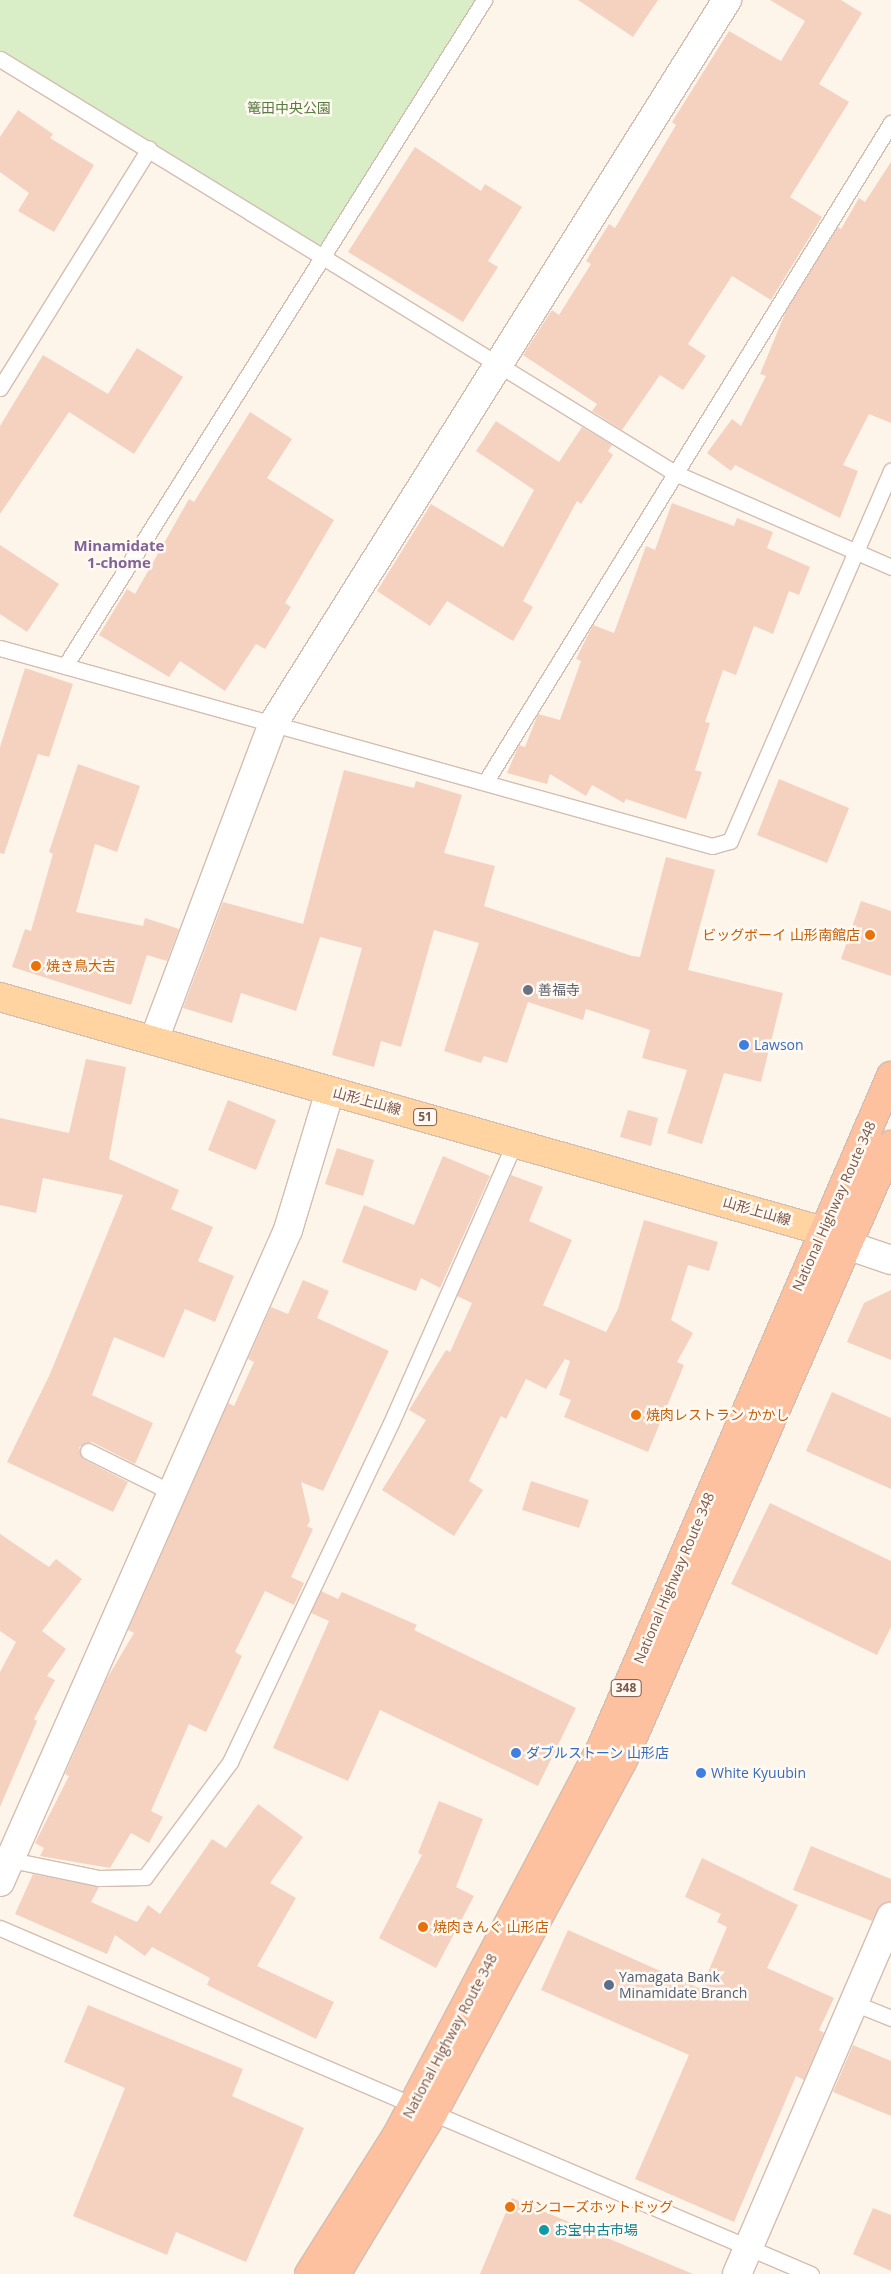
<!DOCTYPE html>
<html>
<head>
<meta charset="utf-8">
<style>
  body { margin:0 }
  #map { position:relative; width:891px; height:2274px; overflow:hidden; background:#fef5ea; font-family:"Open Sans","Noto Sans JP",sans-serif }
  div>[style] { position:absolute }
  .green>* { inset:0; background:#d9eec6 }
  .building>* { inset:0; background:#f5d1c0 }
  .roads { filter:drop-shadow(1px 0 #d4bdb1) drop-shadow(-1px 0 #d4bdb1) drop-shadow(0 1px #d4bdb1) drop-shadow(0 -1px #d4bdb1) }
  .service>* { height:15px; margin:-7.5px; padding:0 7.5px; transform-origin:7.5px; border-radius:7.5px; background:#fff }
  .minor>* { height:28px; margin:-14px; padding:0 14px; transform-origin:14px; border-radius:14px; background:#fff }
  .tertiary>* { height:28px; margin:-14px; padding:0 14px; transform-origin:14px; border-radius:14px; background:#fff }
  .primary>* { height:28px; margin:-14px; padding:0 14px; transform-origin:14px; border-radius:14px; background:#ffd4a0 }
  .trunk>* { height:28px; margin:-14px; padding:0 14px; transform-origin:14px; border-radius:14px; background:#fdc19f }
  .dots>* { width:14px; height:14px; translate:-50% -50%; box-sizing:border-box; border:2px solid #fff9f2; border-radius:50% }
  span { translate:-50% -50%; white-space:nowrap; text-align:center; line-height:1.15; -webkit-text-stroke:5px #fff9f2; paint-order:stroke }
  .shield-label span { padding:1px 4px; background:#fff9f2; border:1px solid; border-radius:4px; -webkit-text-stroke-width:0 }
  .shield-label { font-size:12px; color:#7c584a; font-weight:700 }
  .park-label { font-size:14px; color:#567c3e }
  .food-label { font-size:14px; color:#c56008 }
  .right { translate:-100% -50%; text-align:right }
  .left { translate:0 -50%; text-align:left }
  .worship-label { font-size:14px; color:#5b616d }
  .shop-label { font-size:14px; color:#366cbe }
  .street-label { font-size:14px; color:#7c584a }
  .service-label { font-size:14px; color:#4e5e75 }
  .culture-label { font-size:14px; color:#0d838f }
  .neighbourhood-label { font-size:15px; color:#816397; font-weight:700 }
</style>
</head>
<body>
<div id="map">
  <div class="green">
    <i style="clip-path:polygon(0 0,484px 0,323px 257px,0 59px)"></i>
  </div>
  <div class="building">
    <i style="clip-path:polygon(578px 0,658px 0,633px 37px)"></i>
    <i style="clip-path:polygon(770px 0,841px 0,862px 13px,819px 84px,849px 102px,790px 197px,822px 217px,771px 300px,732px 276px,688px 344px,706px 356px,683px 390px,660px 375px,622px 430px,592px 411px,597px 404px,523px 355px,552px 310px,559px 315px,591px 264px,586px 261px,609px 224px,615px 228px,676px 125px,672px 122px,729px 31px,781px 61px,805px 21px)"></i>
    <i style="clip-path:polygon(18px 110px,53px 134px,50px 138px,94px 165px,54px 232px,18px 211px,29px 193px,0 172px,0 137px)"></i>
    <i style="clip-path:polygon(415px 147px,481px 191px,485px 184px,522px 207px,488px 261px,498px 267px,463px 322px,348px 252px)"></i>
    <i style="clip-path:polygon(891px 162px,891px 423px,869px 414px,843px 465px,858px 471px,840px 518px,735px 465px,731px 471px,707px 453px,732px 419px,741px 426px,766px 376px,760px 374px,786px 311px,838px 227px,841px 229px,859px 198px,865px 202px)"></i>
    <i style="clip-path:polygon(137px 348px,183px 377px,134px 454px,69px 412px,0 514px,0 426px,43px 355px,108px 394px)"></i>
    <i style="clip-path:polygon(250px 412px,292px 439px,267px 478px,334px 520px,285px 603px,291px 607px,265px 649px,256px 644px,225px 691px,180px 661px,169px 677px,99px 635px,127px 589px,135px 594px,189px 499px,194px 502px)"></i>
    <i style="clip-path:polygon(496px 421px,559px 462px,582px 427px,612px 445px,608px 451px,613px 455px,581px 504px,577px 501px,523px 601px,533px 607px,513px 641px,447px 601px,430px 626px,377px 591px,431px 504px,503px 547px,534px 490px,476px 451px)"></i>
    <i style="clip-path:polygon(672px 503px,734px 526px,737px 518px,773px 532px,767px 548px,810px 567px,799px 595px,789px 591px,773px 634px,754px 626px,736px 675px,723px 670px,705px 722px,710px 723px,695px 770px,702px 772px,686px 819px,626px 799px,624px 803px,592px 785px,586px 796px,550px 774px,547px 784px,507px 773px,519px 745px,525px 747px,538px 714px,560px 720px,581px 661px,576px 659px,593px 625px,614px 633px,646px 546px,655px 550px)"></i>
    <i style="clip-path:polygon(0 545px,59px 584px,27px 632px,0 614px)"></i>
    <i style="clip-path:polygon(25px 668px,73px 684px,49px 757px,38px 754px,4px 854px,0 853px,0 747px)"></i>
    <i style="clip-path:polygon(78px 764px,140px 786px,117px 852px,95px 844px,76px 912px,143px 926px,145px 918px,179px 929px,167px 961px,147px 955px,131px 1005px,12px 967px,25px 929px,31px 931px,53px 854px,49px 852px)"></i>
    <i style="clip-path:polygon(344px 770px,414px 788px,416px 781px,462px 795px,444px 853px,495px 866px,484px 906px,632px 956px,640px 957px,666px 857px,715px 870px,688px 970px,783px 993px,761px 1082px,724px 1073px,702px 1144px,667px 1133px,687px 1070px,642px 1058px,650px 1030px,586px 1009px,583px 1020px,528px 1002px,507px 1063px,484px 1056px,481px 1063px,444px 1051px,479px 943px,434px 930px,401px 1047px,381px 1041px,374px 1067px,332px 1055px,362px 948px,320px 937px,296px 1011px,241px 993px,232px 1023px,183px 1008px,223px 902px,303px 924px)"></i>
    <i style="clip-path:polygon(779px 779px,849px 808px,827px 863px,757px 835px)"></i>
    <i style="clip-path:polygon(861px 901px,891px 911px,891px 976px,841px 959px)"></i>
    <i style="clip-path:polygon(86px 1059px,126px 1067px,109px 1159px,179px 1190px,171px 1209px,213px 1227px,198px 1261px,234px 1276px,215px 1322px,185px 1309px,164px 1358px,114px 1337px,92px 1395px,153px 1423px,135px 1464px,92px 1442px,79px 1447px,83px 1459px,128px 1482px,113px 1512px,7px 1462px,50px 1374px,123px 1195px,43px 1178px,36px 1213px,0 1205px,0 1118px,69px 1133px)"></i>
    <i style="clip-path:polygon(228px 1100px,276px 1120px,256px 1170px,208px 1150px)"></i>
    <i style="clip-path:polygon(628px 1110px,658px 1118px,651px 1146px,620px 1137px)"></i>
    <i style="clip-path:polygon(337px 1148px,374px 1160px,363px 1196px,325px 1184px)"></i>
    <i style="clip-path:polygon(443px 1156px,490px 1176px,440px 1288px,421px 1278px,416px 1291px,342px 1262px,364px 1205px,414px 1225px)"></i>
    <i style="clip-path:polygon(511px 1175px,543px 1187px,529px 1221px,572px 1240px,543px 1305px,606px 1332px,618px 1309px,644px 1220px,718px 1242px,709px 1271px,688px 1265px,671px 1320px,693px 1333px,677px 1362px,684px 1365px,648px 1452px,564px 1417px,571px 1400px,559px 1395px,570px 1361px,565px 1359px,546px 1389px,526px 1379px,506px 1419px,501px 1416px,469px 1481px,483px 1490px,454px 1536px,382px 1490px,426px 1420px,409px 1410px,446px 1350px,450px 1352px,472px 1303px,457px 1296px)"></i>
    <i style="clip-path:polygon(303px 1280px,329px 1291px,317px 1318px,389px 1351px,323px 1491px,301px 1482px,310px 1521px,307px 1526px,313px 1529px,291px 1577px,304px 1583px,294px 1605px,265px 1591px,235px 1652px,242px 1656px,206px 1732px,189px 1724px,151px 1811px,163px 1817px,149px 1843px,131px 1833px,110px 1868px,40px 1856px,44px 1848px,35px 1843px,69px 1776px,65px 1774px,106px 1680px,134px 1633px,128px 1630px,228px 1403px,234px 1406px,254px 1362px,248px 1359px,271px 1307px,288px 1314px)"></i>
    <i style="clip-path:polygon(891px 1290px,891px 1360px,847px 1342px,864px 1303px)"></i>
    <i style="clip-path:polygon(832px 1392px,891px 1418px,891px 1489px,806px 1451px)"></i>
    <i style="clip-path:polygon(531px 1481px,589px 1500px,579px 1528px,522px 1510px)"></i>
    <i style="clip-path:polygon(770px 1503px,891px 1561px,891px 1627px,877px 1655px,731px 1584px)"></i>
    <i style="clip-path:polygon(0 1534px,49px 1567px,56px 1559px,82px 1579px,42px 1631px,66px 1649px,47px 1676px,55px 1680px,34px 1719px,37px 1721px,0 1807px,0 1672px,16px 1642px,0 1631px)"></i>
    <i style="clip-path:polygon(321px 1591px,338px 1599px,342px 1592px,417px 1625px,414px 1630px,576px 1708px,538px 1786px,380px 1710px,348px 1781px,273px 1748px,329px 1621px,311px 1613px)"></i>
    <i style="clip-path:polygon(439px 1801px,483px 1819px,456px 1887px,474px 1896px,436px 1968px,379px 1938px,422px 1855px,418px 1853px)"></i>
    <i style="clip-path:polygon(258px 1804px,303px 1837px,270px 1883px,296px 1898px,257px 1966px,334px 2002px,316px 2039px,207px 1985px,210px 1978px,152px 1947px,145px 1956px,115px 1935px,107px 1954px,15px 1914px,33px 1874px,99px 1887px,91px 1902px,137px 1922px,148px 1905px,160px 1914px,212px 1839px,226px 1848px)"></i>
    <i style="clip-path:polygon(811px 1846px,891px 1879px,891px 1902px,881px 1905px,872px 1921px,793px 1890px)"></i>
    <i style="clip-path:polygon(702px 1858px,798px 1905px,767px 1968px,834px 1998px,819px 2030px,824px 2033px,804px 2080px,796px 2076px,734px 2222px,635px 2179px,689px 2055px,541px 1990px,568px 1930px,701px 1989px,727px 1927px,717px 1922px,721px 1914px,685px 1897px)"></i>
    <i style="clip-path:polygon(88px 2005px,243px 2069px,232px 2096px,304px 2128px,246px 2262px,176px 2232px,167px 2255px,73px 2216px,125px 2088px,64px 2062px)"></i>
    <i style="clip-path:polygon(853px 2045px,891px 2061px,891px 2116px,833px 2092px)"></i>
    <i style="clip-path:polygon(512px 2198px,693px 2274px,480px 2274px)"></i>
    <i style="clip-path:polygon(873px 2208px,891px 2215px,891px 2271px,853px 2254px)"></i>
  </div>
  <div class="roads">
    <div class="service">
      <i style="left:0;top:59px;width:792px;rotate:31.52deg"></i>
      <i style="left:675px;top:473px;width:236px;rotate:23.5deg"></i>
      <i style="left:0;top:388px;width:282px;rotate:-58.1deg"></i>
      <i style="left:0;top:648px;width:739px;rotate:15.54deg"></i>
      <i style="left:712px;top:846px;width:19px;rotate:-16deg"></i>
      <i style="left:730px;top:841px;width:404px;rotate:-66.5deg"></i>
      <i style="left:65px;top:666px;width:787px;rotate:-57.82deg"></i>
      <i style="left:486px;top:781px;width:773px;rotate:-58.39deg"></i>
      <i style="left:88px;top:1451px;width:95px;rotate:26.3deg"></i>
      <i style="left:11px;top:1860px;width:90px;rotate:11.6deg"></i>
      <i style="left:99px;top:1878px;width:46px;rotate:-1.2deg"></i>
      <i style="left:145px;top:1877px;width:143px;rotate:-53.5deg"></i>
      <i style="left:230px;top:1762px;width:375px;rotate:-64.6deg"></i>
      <i style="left:391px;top:1423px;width:307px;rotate:-66.2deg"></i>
      <i style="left:0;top:1928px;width:449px;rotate:23.2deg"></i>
      <i style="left:854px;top:2003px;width:40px;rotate:22deg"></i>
      <i style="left:433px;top:2113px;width:411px;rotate:23.1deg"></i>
    </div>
    <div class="minor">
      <i style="left:154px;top:1040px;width:338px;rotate:-69.4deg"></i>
      <i style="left:273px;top:724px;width:855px;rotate:-57.91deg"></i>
      <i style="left:0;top:1882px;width:713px;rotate:-66.17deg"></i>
      <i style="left:288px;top:1230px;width:145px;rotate:-73.2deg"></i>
      <i style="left:737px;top:2274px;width:389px;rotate:-66.7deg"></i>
    </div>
    <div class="tertiary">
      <i style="left:847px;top:1245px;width:46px;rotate:18.8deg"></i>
    </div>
    <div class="primary">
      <i style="left:0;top:997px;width:856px;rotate:15.87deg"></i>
      <i style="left:823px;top:1231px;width:24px;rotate:30deg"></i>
    </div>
    <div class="trunk">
      <i style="left:309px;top:2274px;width:165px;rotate:-57.7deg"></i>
      <i style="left:397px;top:2135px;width:437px;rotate:-62.2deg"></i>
      <i style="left:601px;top:1748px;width:732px;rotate:-66.66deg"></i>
      <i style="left:336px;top:2274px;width:188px;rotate:-58.9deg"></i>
      <i style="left:433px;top:2113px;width:401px;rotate:-61.7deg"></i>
      <i style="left:623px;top:1760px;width:671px;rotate:-66.45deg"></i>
    </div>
  </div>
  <div class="dots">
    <i style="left:870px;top:935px;background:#e8710a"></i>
    <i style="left:36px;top:966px;background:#e8710a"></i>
    <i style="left:528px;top:990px;background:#6b7280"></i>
    <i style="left:744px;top:1045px;background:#3f7fe0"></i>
    <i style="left:636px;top:1415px;background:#e8710a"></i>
    <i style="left:516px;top:1753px;background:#3f7fe0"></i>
    <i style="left:701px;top:1773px;background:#3f7fe0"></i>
    <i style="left:423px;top:1927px;background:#e8710a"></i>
    <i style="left:609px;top:1985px;background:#5c6f8a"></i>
    <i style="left:510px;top:2207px;background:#e8710a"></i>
    <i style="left:544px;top:2230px;background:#0f9aa8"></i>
  </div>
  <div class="shield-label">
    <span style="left:425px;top:1117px">51</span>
    <span style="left:626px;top:1688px">348</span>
  </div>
  <div class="park-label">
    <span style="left:289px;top:108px">篭田中央公園</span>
  </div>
  <div class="food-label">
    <span class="right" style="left:860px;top:935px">ビッグボーイ 山形南館店</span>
    <span class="left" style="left:46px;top:966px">焼き鳥大吉</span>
    <span class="left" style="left:646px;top:1415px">焼肉レストラン かかし</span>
    <span class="left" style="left:433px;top:1927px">焼肉きんぐ 山形店</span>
    <span class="left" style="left:520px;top:2207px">ガンコーズホットドッグ</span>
  </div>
  <div class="worship-label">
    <span class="left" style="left:538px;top:990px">善福寺</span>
  </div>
  <div class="shop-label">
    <span class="left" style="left:754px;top:1045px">Lawson</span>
    <span class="left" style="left:526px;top:1753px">ダブルストーン 山形店</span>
    <span class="left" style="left:711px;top:1773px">White Kyuubin</span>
  </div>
  <div class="street-label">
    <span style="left:367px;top:1101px;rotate:15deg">山形上山線</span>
    <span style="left:834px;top:1206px;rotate:-66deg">National Highway Route 348</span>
    <span style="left:757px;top:1211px;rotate:16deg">山形上山線</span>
    <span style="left:674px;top:1578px;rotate:-67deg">National Highway Route 348</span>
    <span style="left:450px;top:2036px;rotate:-62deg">National Highway Route 348</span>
  </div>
  <div class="service-label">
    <span class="left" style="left:619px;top:1985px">Yamagata Bank<br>Minamidate Branch</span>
  </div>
  <div class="culture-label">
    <span class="left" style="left:554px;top:2230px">お宝中古市場</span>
  </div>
  <div class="neighbourhood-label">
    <span style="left:119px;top:554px">Minamidate<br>1-chome</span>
  </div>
</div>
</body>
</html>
